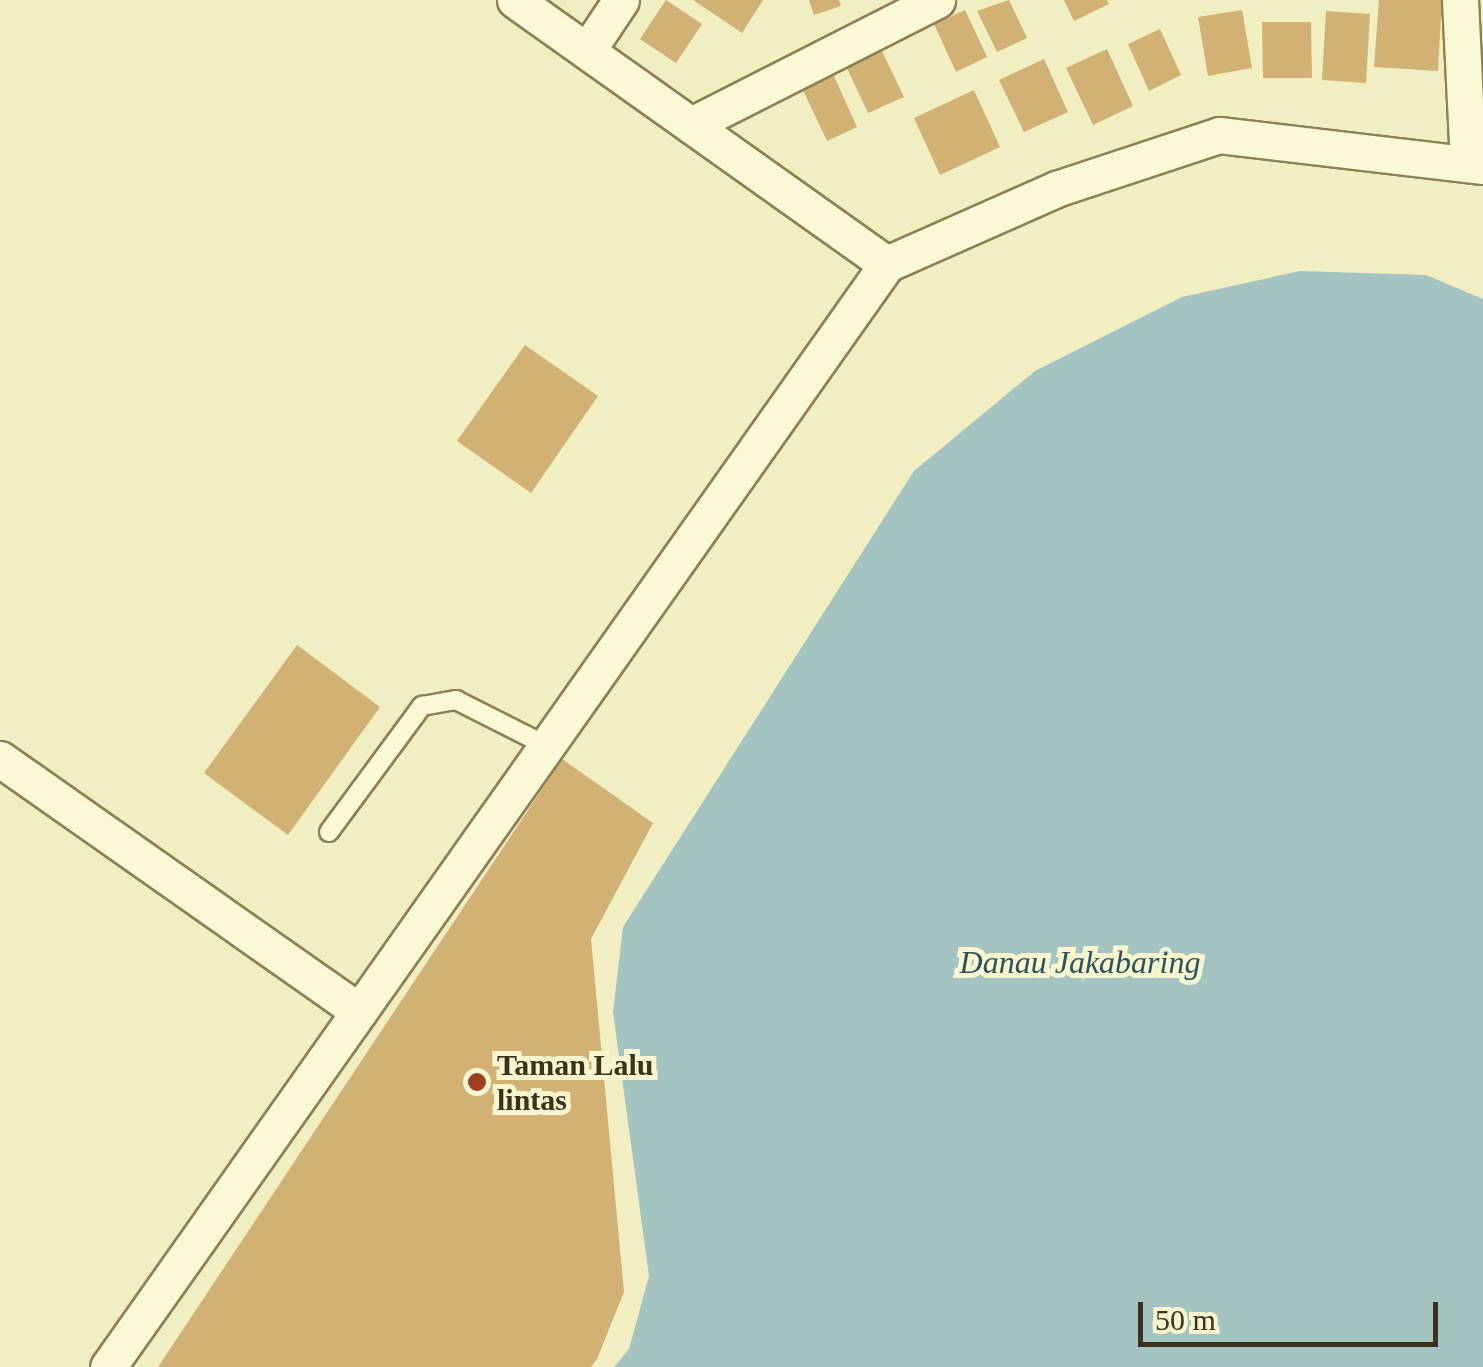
<!DOCTYPE html>
<html>
<head>
<meta charset="utf-8">
<style>
  body { margin:0 }
  #map { position:relative; width:1483px; height:1367px; overflow:hidden; background:#f1eec1; font-family:Georgia,serif }
  div>[style] { position:absolute }
  .water>* { inset:0; background:#a4c3c1 }
  .building>* { inset:0; background:#d2b174 }
  .roads { filter:drop-shadow(2px 0 #8c8057) drop-shadow(-2px 0 #8c8057) drop-shadow(0 2px #8c8057) drop-shadow(0 -2px #8c8057) }
  .service>* { height:18px; margin:-9px; padding:0 9px; transform-origin:9px; border-radius:9px; background:#fbf9d5 }
  .minor>* { height:35px; margin:-17.5px; padding:0 17.5px; transform-origin:17.5px; border-radius:17.5px; background:#fbf9d5 }
  .dots>* { width:28px; height:28px; translate:-50% -50%; box-sizing:border-box; border:5px solid #f8f6d1; border-radius:50% }
  span { translate:-50% -50%; white-space:nowrap; text-align:center; line-height:1.15; -webkit-text-stroke:10px #f8f6d1; paint-order:stroke }
  .poi-label { font-size:30px; color:#3b321c; font-weight:700 }
  .left { translate:0 -50%; text-align:left }
  .water-label { font-size:32px; color:#2b535b; font-style:italic }
  .scale { position:absolute; left:1138px; top:1302px; width:300px; height:45px; box-sizing:border-box; border:5px solid #3b321c; border-top:0; padding-left:12px; font-size:30px; line-height:35px; white-space:nowrap; color:#3b321c; -webkit-text-stroke:8px #f8f6d1; paint-order:stroke }
</style>
</head>
<body>
<div id="map">
  <div class="water">
    <i style="clip-path:polygon(1300px 271px,1426px 275px,1483px 299px,1483px 1367px,614px 1367px,629px 1349px,649px 1276px,613px 1012px,623px 927px,914px 471px,1035px 371px,1182px 297px)"></i>
  </div>
  <div class="building">
    <i style="clip-path:polygon(666px 0,702px 24px,676px 63px,640px 39px)"></i>
    <i style="clip-path:polygon(693px 0,763px 0,742px 33px)"></i>
    <i style="clip-path:polygon(809px 0,839px 0,841px 6px,814px 15px)"></i>
    <i style="clip-path:polygon(1009px 0,1027px 38px,997px 52px,977px 11px)"></i>
    <i style="clip-path:polygon(1064px 0,1107px 0,1109px 4px,1074px 21px)"></i>
    <i style="clip-path:polygon(1379px 0,1442px 0,1438px 71px,1374px 67px)"></i>
    <i style="clip-path:polygon(965px 10px,987px 57px,956px 72px,934px 24px)"></i>
    <i style="clip-path:polygon(1242px 10px,1252px 68px,1208px 76px,1198px 17px)"></i>
    <i style="clip-path:polygon(1326px 11px,1370px 14px,1366px 83px,1322px 80px)"></i>
    <i style="clip-path:polygon(1262px 22px,1311px 22px,1312px 78px,1263px 78px)"></i>
    <i style="clip-path:polygon(1160px 29px,1181px 75px,1149px 91px,1128px 44px)"></i>
    <i style="clip-path:polygon(879px 45px,904px 97px,868px 113px,844px 62px)"></i>
    <i style="clip-path:polygon(1107px 49px,1133px 106px,1093px 125px,1066px 68px)"></i>
    <i style="clip-path:polygon(1044px 59px,1068px 112px,1024px 132px,999px 80px)"></i>
    <i style="clip-path:polygon(833px 74px,857px 127px,827px 141px,802px 88px)"></i>
    <i style="clip-path:polygon(974px 90px,1000px 147px,940px 175px,914px 118px)"></i>
    <i style="clip-path:polygon(525px 345px,598px 396px,531px 493px,457px 441px)"></i>
    <i style="clip-path:polygon(297px 645px,380px 707px,288px 835px,204px 773px)"></i>
    <i style="clip-path:polygon(562px 759px,653px 823px,591px 939px,624px 1292px,597px 1359px,591px 1367px,158px 1367px)"></i>
  </div>
  <div class="roads">
    <div class="service">
      <i style="left:329px;top:832px;width:157px;rotate:-53.6deg"></i>
      <i style="left:422px;top:706px;width:35px;rotate:-10deg"></i>
      <i style="left:456px;top:700px;width:102px;rotate:26.8deg"></i>
    </div>
    <div class="minor">
      <i style="left:515px;top:0;width:456px;rotate:35.4deg"></i>
      <i style="left:1460px;top:0;width:161px;rotate:87.2deg"></i>
      <i style="left:587px;top:51px;width:61px;rotate:-56.3deg"></i>
      <i style="left:691px;top:125px;width:276px;rotate:-26.9deg"></i>
      <i style="left:0;top:759px;width:439px;rotate:35.1deg"></i>
      <i style="left:108px;top:1367px;width:1350px;rotate:-54.77deg"></i>
      <i style="left:887px;top:264px;width:185px;rotate:-23.9deg"></i>
      <i style="left:1056px;top:189px;width:172px;rotate:-18.3deg"></i>
      <i style="left:1219px;top:135px;width:266px;rotate:6.7deg"></i>
    </div>
  </div>
  <div class="dots">
    <i style="left:477px;top:1082px;background:#9f3f22"></i>
  </div>
  <div class="poi-label">
    <span class="left" style="left:497px;top:1082px">Taman Lalu<br>lintas</span>
  </div>
  <div class="water-label">
    <span style="left:1080px;top:962px">Danau Jakabaring</span>
  </div>
  <div class="scale">50 m</div>
</div>
</body>
</html>
